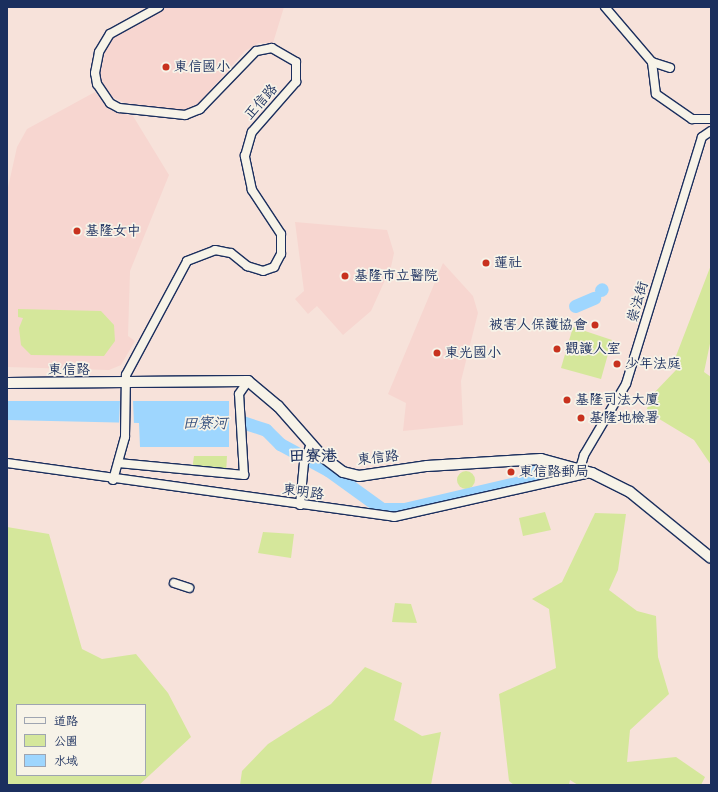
<!DOCTYPE html>
<html>
<head>
<meta charset="utf-8">
<style>
  body { margin:0 }
  #map { position:relative; width:718px; height:792px; overflow:hidden; background:#f7e2da; font-family:Itim,"LXGW WenKai TC",sans-serif }
  div>[style] { position:absolute }
  .built>* { inset:0; background:#f7d6d0 }
  .green>* { inset:0; background:#d5e79b }
  .round { border-radius:50% }
  .water>* { inset:0; background:#9ed6fe }
  .pier>* { inset:0; background:#f7e2da }
  .river>* { height:13px; margin:-6.5px; padding:0 6.5px; transform-origin:6.5px; border-radius:6.5px; background:#9ed6fe }
  .roads { filter:drop-shadow(1px 0 #1b2f5e) drop-shadow(-1px 0 #1b2f5e) drop-shadow(0 1px #1b2f5e) drop-shadow(0 -1px #1b2f5e) }
  .minor>* { height:8px; margin:-4px; padding:0 4px; transform-origin:4px; border-radius:4px; background:#f7f3e8 }
  .major>* { height:10px; margin:-5px; padding:0 5px; transform-origin:5px; border-radius:5px; background:#f7f3e8 }
  .dots>* { width:11px; height:11px; translate:-50% -50%; box-sizing:border-box; border:2px solid #f7f3e8; border-radius:50% }
  span { translate:-50% -50%; white-space:nowrap; text-align:center; line-height:1.15; -webkit-text-stroke:3.5px #f7f3e8; paint-order:stroke }
  .poi-label { font-size:14px; color:#1b2f5e }
  .left { translate:0 -50%; text-align:left }
  .right { translate:-100% -50%; text-align:right }
  .street-label { font-size:14px; color:#1b2f5e }
  .water-label { font-size:15px; color:#35507e; font-style:italic }
  .quarter-label { font-size:16px; color:#1b2f5e; font-weight:700 }
  .frame { position:absolute; inset:0; border:8px solid #1b2f5e; pointer-events:none }
  .legend { position:absolute; left:16px; top:704px; width:130px; height:72px; box-sizing:border-box; background:#f7f3e8; border:1px solid #9fa5b1; margin:0; padding:5px 7px; list-style:none; font-size:12px; color:#1b2f5e }
  .legend li { display:flex; align-items:center; gap:8px; height:20px }
  .legend b { width:20px; border:1px solid #9fa5b1 }
</style>
</head>
<body>
<div id="map">
  <div class="built">
    <i style="clip-path:polygon(167px 7px,284px 7px,273px 43px,259px 43px,245px 51px,198px 104px,183px 111px,125px 103px,112px 97px,100px 79px,102px 56px,112px 38px)"></i>
    <i style="clip-path:polygon(95px 92px,110px 110px,133px 116px,169px 175px,130px 271px,128px 336px,135px 341px,121px 365px,109px 370px,7px 367px,7px 192px,17px 147px,27px 129px)"></i>
    <i style="clip-path:polygon(295px 222px,387px 230px,394px 253px,391px 267px,371px 311px,343px 335px,317px 306px,308px 314px,295px 299px,304px 291px)"></i>
    <i style="clip-path:polygon(443px 263px,473px 296px,478px 313px,461px 381px,463px 425px,403px 431px,406px 403px,388px 394px)"></i>
  </div>
  <div class="green">
    <i style="clip-path:polygon(711px 265px,711px 339px,704px 372px,711px 377px,711px 465px,694px 440px,646px 411px,653px 394px,676px 370px,676px 356px)"></i>
    <i style="clip-path:polygon(18px 309px,101px 311px,114px 325px,115px 341px,104px 356px,31px 355px,21px 345px,19px 328px,23px 318px,18px 317px)"></i>
    <i style="clip-path:polygon(573px 327px,612px 340px,601px 379px,561px 368px)"></i>
    <i style="clip-path:polygon(194px 456px,227px 456px,226px 474px,192px 470px)"></i>
    <i class="round" style="left:457px;top:471px;width:18px;height:18px"></i>
    <i style="clip-path:polygon(545px 512px,551px 530px,523px 536px,519px 518px)"></i>
    <i style="clip-path:polygon(595px 513px,626px 514px,618px 570px,609px 590px,637px 611px,656px 616px,658px 657px,669px 694px,630px 730px,627px 762px,676px 757px,705px 777px,701px 785px,578px 785px,570px 780px,569px 785px,514px 785px,509px 781px,499px 694px,556px 668px,549px 609px,532px 599px,562px 582px)"></i>
    <i style="clip-path:polygon(evenodd,7px 527px,49px 534px,82px 649px,102px 659px,136px 654px,168px 693px,191px 737px,139px 785px,7px 785px,7px 527px,17px 705px,145px 705px,145px 775px,17px 775px,17px 705px)"></i>
    <i style="clip-path:polygon(263px 532px,294px 534px,291px 558px,258px 553px)"></i>
    <i style="clip-path:polygon(395px 603px,411px 604px,417px 623px,392px 622px)"></i>
    <i style="clip-path:polygon(365px 667px,402px 683px,394px 720px,422px 736px,441px 732px,431px 785px,240px 785px,242px 771px,268px 744px,331px 704px)"></i>
  </div>
  <div class="water">
    <i style="clip-path:polygon(7px 401px,229px 401px,229px 447px,140px 447px,139px 423px,7px 420px)"></i>
  </div>
  <div class="pier">
    <i style="clip-path:polygon(120px 400px,133px 400px,134px 425px,119px 425px)"></i>
  </div>
  <div class="river">
    <i style="left:601px;top:290px;width:1px;rotate:-45deg"></i>
    <i style="left:575px;top:306px;width:21px;rotate:-23deg"></i>
    <i style="left:242px;top:422px;width:25px;rotate:18deg"></i>
    <i style="left:266px;top:430px;width:20px;rotate:45deg"></i>
    <i style="left:280px;top:444px;width:55px;rotate:28.4deg"></i>
    <i style="left:328px;top:470px;width:67px;rotate:35.8deg"></i>
    <i style="left:382px;top:509px;width:22px"></i>
    <i style="left:404px;top:509px;width:128px;rotate:-13.1deg"></i>
    <i style="left:529px;top:480px;width:6px;rotate:-45deg"></i>
    <i style="left:533px;top:476px;width:11px;rotate:-85deg"></i>
  </div>
  <div class="roads">
    <div class="minor">
      <i style="left:605px;top:7px;width:72px;rotate:49.5deg"></i>
      <i style="left:652px;top:62px;width:19px;rotate:18deg"></i>
      <i style="left:652px;top:62px;width:32px;rotate:83deg"></i>
      <i style="left:656px;top:94px;width:44px;rotate:34.8deg"></i>
      <i style="left:692px;top:119px;width:19px"></i>
      <i style="left:7px;top:463px;width:391px;rotate:7.9deg"></i>
      <i style="left:394px;top:517px;width:202px;rotate:-12.6deg"></i>
      <i style="left:118px;top:463px;width:127px;rotate:5.4deg"></i>
      <i style="left:244px;top:475px;width:81px;rotate:-93.5deg"></i>
      <i style="left:239px;top:394px;width:16px;rotate:-55deg"></i>
      <i style="left:578px;top:475px;width:21px;rotate:-73deg"></i>
      <i style="left:584px;top:455px;width:82px;rotate:-59.4deg"></i>
      <i style="left:626px;top:384px;width:258px;rotate:-72.9deg"></i>
      <i style="left:702px;top:137px;width:11px;rotate:-34deg"></i>
      <i style="left:113px;top:480px;width:45px;rotate:-74.4deg"></i>
      <i style="left:125px;top:437px;width:62px;rotate:-89.1deg"></i>
      <i style="left:126px;top:375px;width:129px;rotate:-61.8deg"></i>
      <i style="left:187px;top:261px;width:30px;rotate:-21deg"></i>
      <i style="left:215px;top:250px;width:16px;rotate:11deg"></i>
      <i style="left:231px;top:253px;width:21px;rotate:39deg"></i>
      <i style="left:247px;top:266px;width:17px;rotate:17deg"></i>
      <i style="left:263px;top:271px;width:12px;rotate:-20deg"></i>
      <i style="left:274px;top:267px;width:15px;rotate:-62deg"></i>
      <i style="left:281px;top:254px;width:20px;rotate:-90deg"></i>
      <i style="left:281px;top:234px;width:53px;rotate:-123.4deg"></i>
      <i style="left:252px;top:190px;width:35px;rotate:-102deg"></i>
      <i style="left:245px;top:156px;width:25px;rotate:-74deg"></i>
      <i style="left:252px;top:132px;width:67px;rotate:-48.7deg"></i>
      <i style="left:296px;top:82px;width:20px;rotate:-90deg"></i>
      <i style="left:296px;top:62px;width:28px;rotate:-150deg"></i>
      <i style="left:272px;top:48px;width:16px;rotate:169deg"></i>
      <i style="left:256px;top:51px;width:81px;rotate:134deg"></i>
      <i style="left:200px;top:109px;width:16px;rotate:158deg"></i>
      <i style="left:185px;top:115px;width:66px;rotate:-173.9deg"></i>
      <i style="left:119px;top:108px;width:10px;rotate:-151deg"></i>
      <i style="left:110px;top:103px;width:23px;rotate:-124deg"></i>
      <i style="left:97px;top:84px;width:11px;rotate:-100deg"></i>
      <i style="left:95px;top:73px;width:21px;rotate:-79deg"></i>
      <i style="left:99px;top:52px;width:21px;rotate:-59deg"></i>
      <i style="left:110px;top:34px;width:56px;rotate:-28.9deg"></i>
      <i style="left:300px;top:505px;width:42px;rotate:-84.6deg"></i>
      <i style="left:304px;top:463px;width:20px;rotate:-70deg"></i>
      <i style="left:174px;top:583px;width:16px;rotate:18deg"></i>
    </div>
    <div class="major">
      <i style="left:7px;top:383px;width:241px;rotate:-0.5deg"></i>
      <i style="left:248px;top:381px;width:39px;rotate:40deg"></i>
      <i style="left:278px;top:406px;width:68px;rotate:48.6deg"></i>
      <i style="left:323px;top:457px;width:25px;rotate:37deg"></i>
      <i style="left:343px;top:472px;width:16px;rotate:14deg"></i>
      <i style="left:359px;top:476px;width:69px;rotate:-8.4deg"></i>
      <i style="left:427px;top:466px;width:114px;rotate:-3.5deg"></i>
      <i style="left:541px;top:459px;width:53px;rotate:15.4deg"></i>
      <i style="left:592px;top:473px;width:42px;rotate:26.6deg"></i>
      <i style="left:630px;top:492px;width:104px;rotate:39.2deg"></i>
    </div>
  </div>
  <div class="dots">
    <i style="left:166px;top:67px;background:#c8321e"></i>
    <i style="left:77px;top:231px;background:#c8321e"></i>
    <i style="left:486px;top:263px;background:#c8321e"></i>
    <i style="left:345px;top:276px;background:#c8321e"></i>
    <i style="left:595px;top:325px;background:#c8321e"></i>
    <i style="left:557px;top:349px;background:#c8321e"></i>
    <i style="left:437px;top:353px;background:#c8321e"></i>
    <i style="left:617px;top:364px;background:#c8321e"></i>
    <i style="left:567px;top:400px;background:#c8321e"></i>
    <i style="left:581px;top:418px;background:#c8321e"></i>
    <i style="left:511px;top:472px;background:#c8321e"></i>
  </div>
  <div class="poi-label">
    <span class="left" style="left:174px;top:67px">東信國小</span>
    <span class="left" style="left:85px;top:231px">基隆女中</span>
    <span class="left" style="left:494px;top:263px">蓮社</span>
    <span class="left" style="left:354px;top:276px">基隆市立醫院</span>
    <span class="right" style="left:587px;top:325px">被害人保護協會</span>
    <span class="left" style="left:565px;top:349px">觀護人室</span>
    <span class="left" style="left:445px;top:353px">東光國小</span>
    <span class="left" style="left:625px;top:364px">少年法庭</span>
    <span class="left" style="left:575px;top:400px">基隆司法大廈</span>
    <span class="left" style="left:589px;top:418px">基隆地檢署</span>
    <span class="left" style="left:519px;top:472px">東信路郵局</span>
  </div>
  <div class="street-label">
    <span style="left:261px;top:102px;rotate:-48deg">正信路</span>
    <span style="left:638px;top:302px;rotate:-74deg">崇法街</span>
    <span style="left:69px;top:370px">東信路</span>
    <span style="left:378px;top:458px;rotate:-6deg">東信路</span>
    <span style="left:303px;top:492px;rotate:8deg">東明路</span>
  </div>
  <div class="water-label">
    <span style="left:205px;top:424px">田寮河</span>
  </div>
  <div class="quarter-label">
    <span style="left:313px;top:456px">田寮港</span>
  </div>
  <div class="frame"></div>
  <ul class="legend">
  <li><b style="height:5px;background:#f7f3e8"></b>道路</li>
  <li><b style="height:11px;background:#d5e79b"></b>公園</li>
  <li><b style="height:11px;background:#9ed6fe"></b>水域</li>
  </ul>
</div>
</body>
</html>
